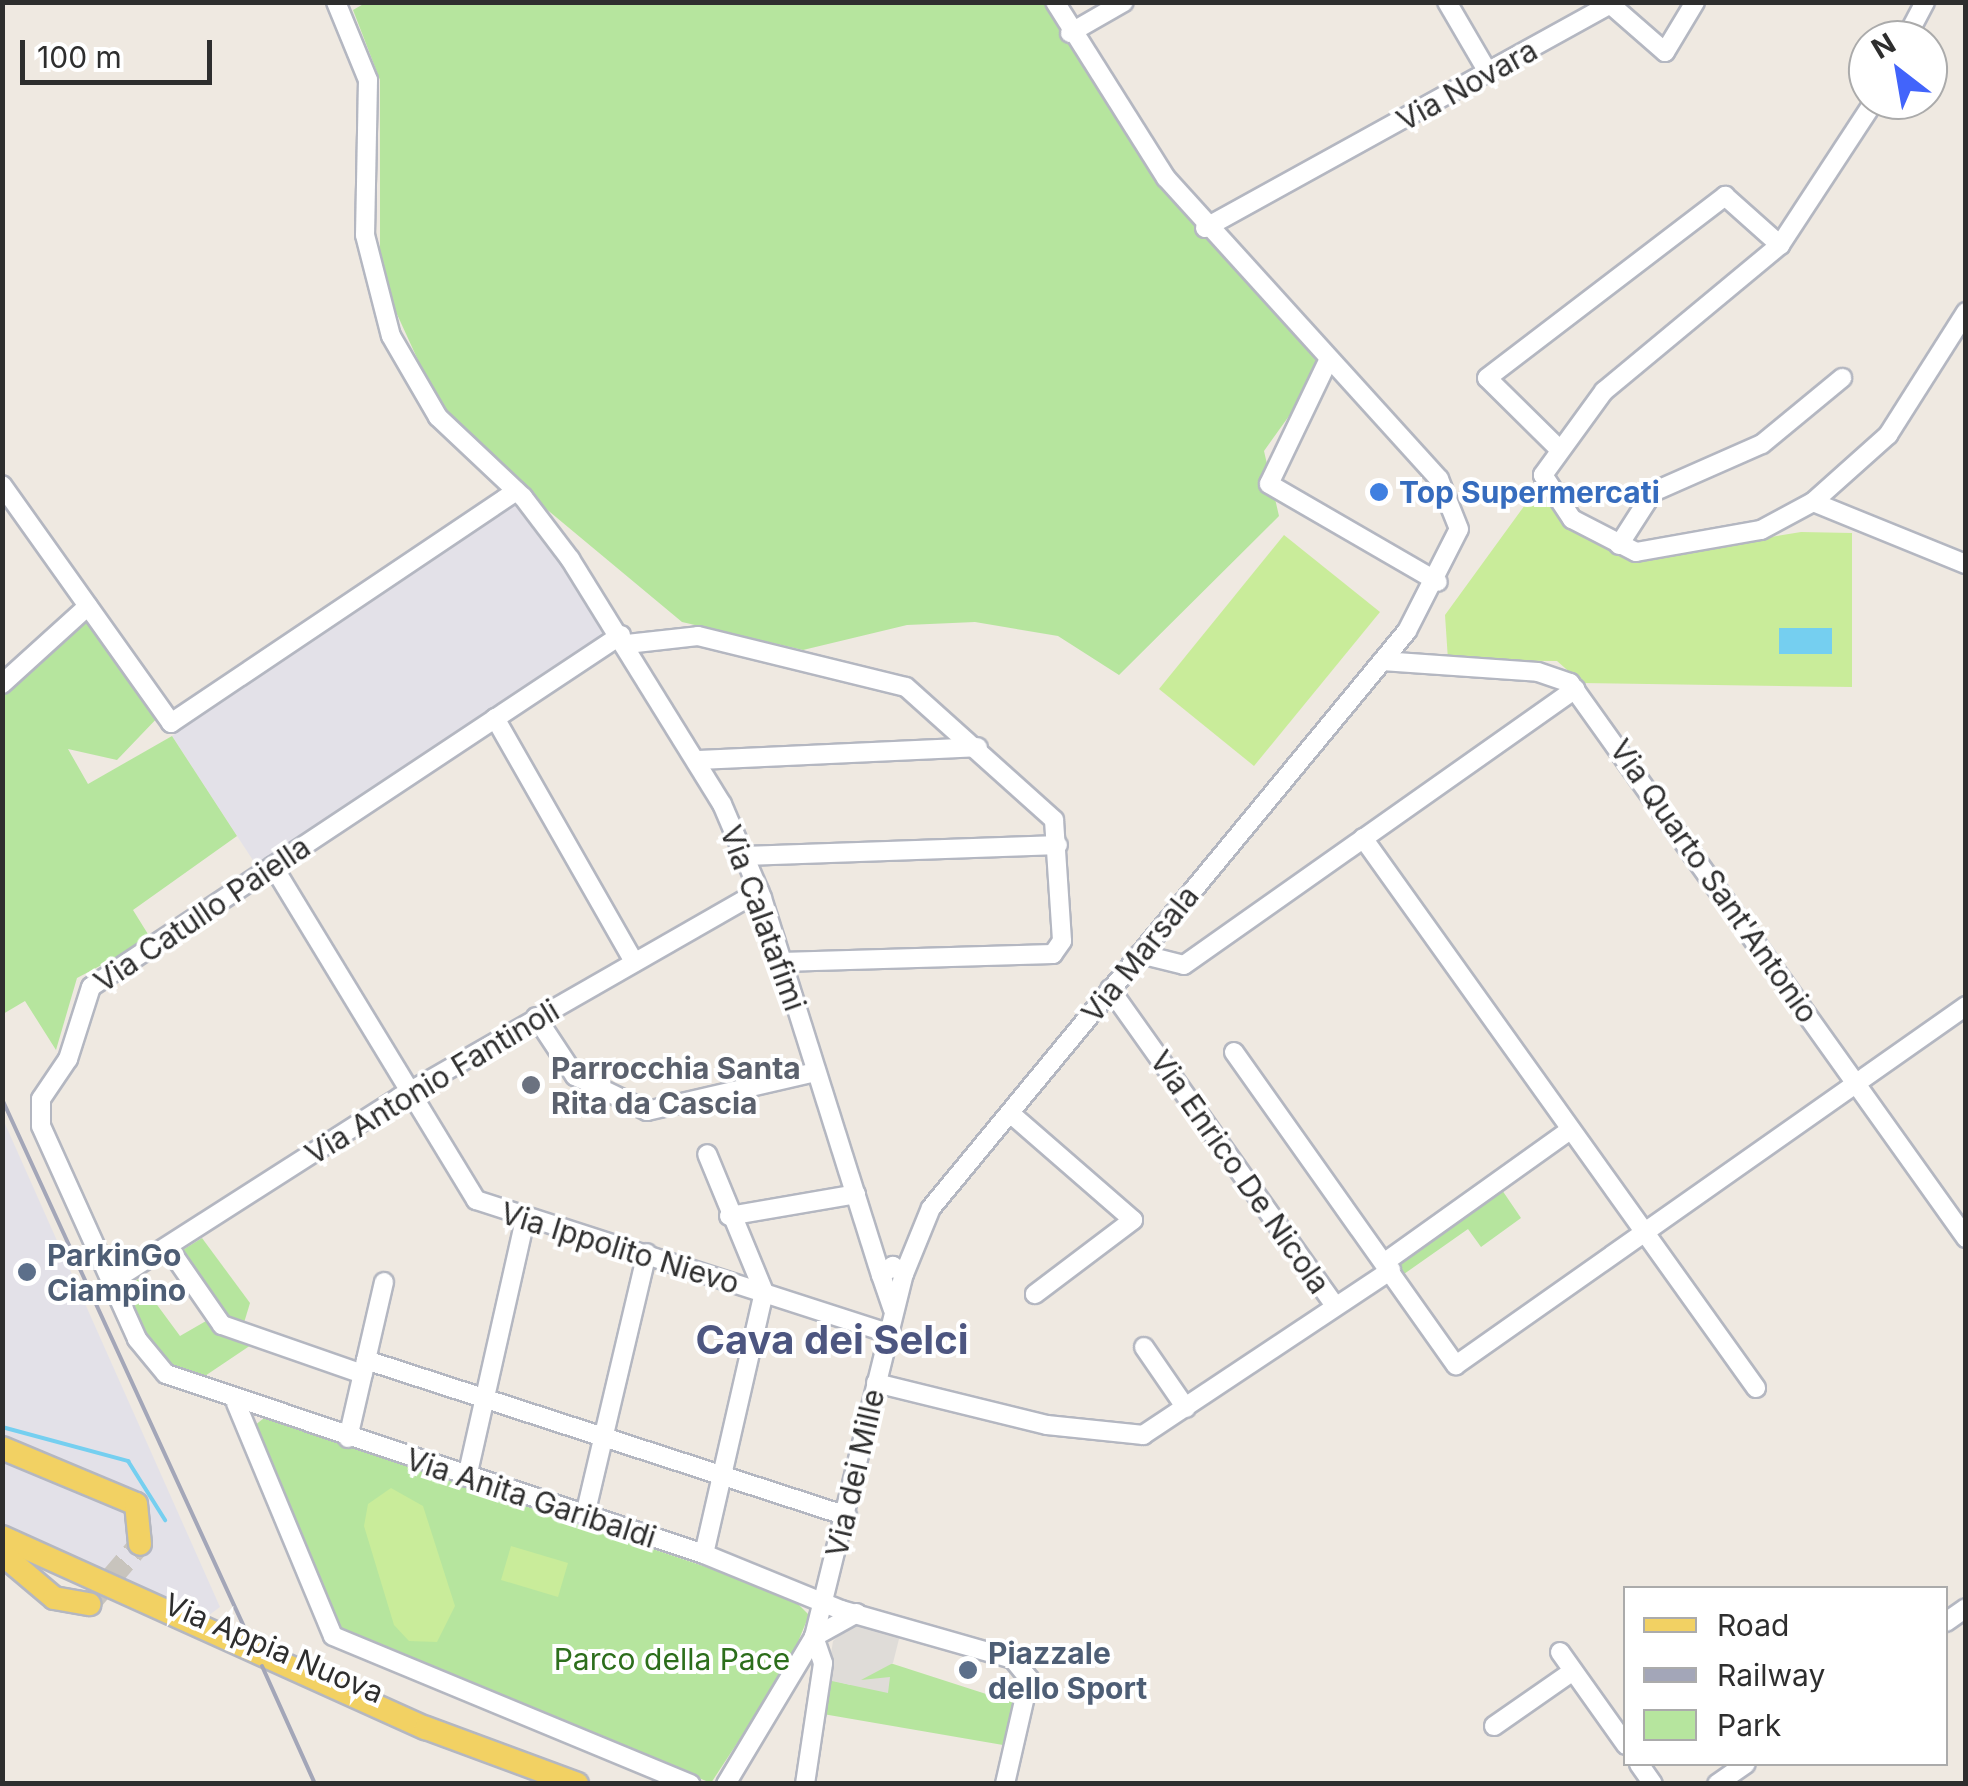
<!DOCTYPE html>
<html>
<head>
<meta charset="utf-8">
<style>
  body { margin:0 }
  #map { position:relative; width:1968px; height:1786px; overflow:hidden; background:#efe9e1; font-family:Inter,sans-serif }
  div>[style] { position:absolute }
  .industrial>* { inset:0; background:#e3e1e8 }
  .green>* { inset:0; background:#b6e59e }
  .pitch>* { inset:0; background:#c9ec9a }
  .plaza>* { inset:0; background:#dfdcd8 }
  .water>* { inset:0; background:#75cff0 }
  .stream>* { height:4px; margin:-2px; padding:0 2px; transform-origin:2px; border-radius:2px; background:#75cff0 }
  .major-tunnel>* { height:22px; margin-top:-11px; transform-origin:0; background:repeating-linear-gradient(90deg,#c8c4bd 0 22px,transparent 0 33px) }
  .roads { filter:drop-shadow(2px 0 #b4b7c1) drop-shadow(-2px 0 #b4b7c1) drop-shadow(0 2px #b4b7c1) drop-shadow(0 -2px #b4b7c1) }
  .minor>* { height:18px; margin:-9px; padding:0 9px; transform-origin:9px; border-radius:9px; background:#fff }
  .major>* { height:22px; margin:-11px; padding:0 11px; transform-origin:11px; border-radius:11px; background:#f2d163 }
  .rail>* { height:4px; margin:-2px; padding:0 2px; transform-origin:2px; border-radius:2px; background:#a3a6b8 }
  .dots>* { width:28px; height:28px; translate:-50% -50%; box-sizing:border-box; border:5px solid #fff; border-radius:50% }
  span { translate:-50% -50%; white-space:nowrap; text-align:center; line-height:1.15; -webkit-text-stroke:8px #fff; paint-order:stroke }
  .street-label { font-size:30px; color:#2e2e2e }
  .shop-label { font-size:30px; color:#366cbe; font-weight:700 }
  .left { translate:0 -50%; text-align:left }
  .worship-label { font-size:30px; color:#5b616d; font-weight:700 }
  .service-label { font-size:30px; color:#4e5e75; font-weight:700 }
  .park-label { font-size:30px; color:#2c6e1b }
  .district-label { font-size:40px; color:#4d5680; font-weight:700 }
  .frame { position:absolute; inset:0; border:5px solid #2e2e2e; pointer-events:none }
  .legend { position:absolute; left:1623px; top:1586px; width:325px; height:180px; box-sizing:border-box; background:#fff; border:2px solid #ababab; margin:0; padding:12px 18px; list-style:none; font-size:30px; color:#2e2e2e }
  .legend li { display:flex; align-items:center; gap:20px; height:50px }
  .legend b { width:50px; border:2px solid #ababab }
  .north { position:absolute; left:1848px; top:20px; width:100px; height:100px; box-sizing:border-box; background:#fff; border:2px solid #ababab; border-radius:50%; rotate:329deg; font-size:28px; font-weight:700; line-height:40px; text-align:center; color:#2e2e2e }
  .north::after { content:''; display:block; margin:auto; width:35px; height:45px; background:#4264fb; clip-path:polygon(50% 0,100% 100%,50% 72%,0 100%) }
  .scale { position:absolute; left:20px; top:40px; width:192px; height:45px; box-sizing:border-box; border:5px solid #2e2e2e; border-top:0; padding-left:12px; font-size:30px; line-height:35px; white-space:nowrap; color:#2e2e2e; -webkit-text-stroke:8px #fff; paint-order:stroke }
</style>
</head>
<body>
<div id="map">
  <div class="industrial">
    <i style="clip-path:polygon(513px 496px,610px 635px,258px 868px,172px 736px)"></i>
    <i style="clip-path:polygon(2px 1117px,220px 1607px,193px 1627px,3px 1537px)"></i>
  </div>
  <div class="green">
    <i style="clip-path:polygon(367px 2px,1055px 3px,1115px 110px,1327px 363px,1264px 451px,1279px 516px,1119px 675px,1058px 636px,975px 622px,907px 625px,803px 650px,682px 622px,449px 428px,380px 277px,380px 80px,353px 10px)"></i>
    <i style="clip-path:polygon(88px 606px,162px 713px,117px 760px,68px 749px,88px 784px,172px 736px,237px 836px,133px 910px,151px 939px,77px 978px,56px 1050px,25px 1001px,3px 1014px,2px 684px)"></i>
    <i style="clip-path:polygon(1502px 1190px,1521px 1218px,1481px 1247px,1468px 1229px,1404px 1274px,1397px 1264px)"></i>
    <i style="clip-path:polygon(202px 1238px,250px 1303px,243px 1326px,229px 1322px,181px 1251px)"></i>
    <i style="clip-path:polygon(138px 1279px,180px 1336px,206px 1321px,251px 1345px,196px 1382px,156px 1353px,126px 1289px)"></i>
    <i style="clip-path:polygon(264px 1418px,789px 1595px,809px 1615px,789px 1664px,711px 1783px,336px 1629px,254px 1426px)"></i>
    <i style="clip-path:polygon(887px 1662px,1014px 1703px,1003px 1745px,823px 1714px,831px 1680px,851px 1685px)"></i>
  </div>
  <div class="pitch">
    <i style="clip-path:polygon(1538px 487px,1585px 536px,1640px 559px,1801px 532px,1852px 533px,1852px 687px,1582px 683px,1557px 661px,1448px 660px,1445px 615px)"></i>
    <i style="clip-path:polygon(1284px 535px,1380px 612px,1254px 766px,1159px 689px)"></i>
    <i style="clip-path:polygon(391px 1488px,423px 1506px,455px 1606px,437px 1642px,409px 1641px,394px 1625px,364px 1526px,368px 1504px)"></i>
    <i style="clip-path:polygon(511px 1546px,568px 1563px,558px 1597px,501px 1580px)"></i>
  </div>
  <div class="plaza">
    <i style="clip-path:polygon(853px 1623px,901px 1631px,893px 1663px,861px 1680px,890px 1677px,888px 1693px,827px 1680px,833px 1641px)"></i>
  </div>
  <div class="water">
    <i style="clip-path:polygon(1779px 628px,1832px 628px,1832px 654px,1779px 654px)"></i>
  </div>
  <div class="stream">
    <i style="left:2px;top:1427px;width:131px;rotate:15.1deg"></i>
    <i style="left:128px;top:1461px;width:70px;rotate:57.9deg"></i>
  </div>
  <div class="major-tunnel">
    <i style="left:89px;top:1604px;width:79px;rotate:-49.6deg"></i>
  </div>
  <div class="roads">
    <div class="minor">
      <i style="left:336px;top:2px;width:84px;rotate:67.7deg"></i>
      <i style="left:368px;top:80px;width:155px;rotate:91.1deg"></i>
      <i style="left:365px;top:235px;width:104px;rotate:75.6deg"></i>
      <i style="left:391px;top:336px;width:94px;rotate:59.9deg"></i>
      <i style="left:438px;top:417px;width:117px;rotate:43.3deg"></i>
      <i style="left:523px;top:497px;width:78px;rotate:52.8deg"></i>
      <i style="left:570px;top:559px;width:288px;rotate:58.2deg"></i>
      <i style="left:722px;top:804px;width:102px;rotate:66.9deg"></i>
      <i style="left:762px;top:898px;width:395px;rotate:72.5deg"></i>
      <i style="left:1447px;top:2px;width:83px;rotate:59.7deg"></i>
      <i style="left:1070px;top:33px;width:62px;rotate:-29.9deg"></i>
      <i style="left:1905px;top:40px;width:43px;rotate:-62.2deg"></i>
      <i style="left:1875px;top:100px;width:173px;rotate:123.2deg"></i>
      <i style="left:1780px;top:245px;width:229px;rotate:140.3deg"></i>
      <i style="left:1604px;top:391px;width:104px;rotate:126deg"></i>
      <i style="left:1543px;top:475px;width:53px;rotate:56.6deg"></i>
      <i style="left:1572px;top:519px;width:72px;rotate:27.3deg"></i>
      <i style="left:1636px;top:552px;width:127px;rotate:-10deg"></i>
      <i style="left:1761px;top:530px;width:59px;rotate:-28.3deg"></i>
      <i style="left:1813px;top:502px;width:101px;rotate:-41.8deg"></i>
      <i style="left:1888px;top:435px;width:146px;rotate:-57.6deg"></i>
      <i style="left:1205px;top:228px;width:463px;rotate:-28.9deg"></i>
      <i style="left:1610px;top:4px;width:73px;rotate:41.1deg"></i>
      <i style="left:1665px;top:52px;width:58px;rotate:-59deg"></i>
      <i style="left:1327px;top:363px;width:134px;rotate:115.6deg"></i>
      <i style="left:1269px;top:484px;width:195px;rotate:30.1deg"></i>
      <i style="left:1557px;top:447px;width:98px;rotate:-135.4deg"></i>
      <i style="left:1487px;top:378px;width:300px;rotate:-37.4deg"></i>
      <i style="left:1725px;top:196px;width:74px;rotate:41.7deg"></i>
      <i style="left:2px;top:485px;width:292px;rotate:54.6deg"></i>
      <i style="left:171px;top:723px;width:416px;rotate:-33.9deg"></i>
      <i style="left:1813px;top:502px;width:165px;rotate:22.1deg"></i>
      <i style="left:1619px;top:545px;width:63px;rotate:-57.3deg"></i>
      <i style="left:1653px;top:492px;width:119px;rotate:-23.8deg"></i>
      <i style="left:1762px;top:444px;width:104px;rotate:-39.5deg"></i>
      <i style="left:621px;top:635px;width:636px;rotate:146.41deg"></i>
      <i style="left:91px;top:987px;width:76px;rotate:107.7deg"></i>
      <i style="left:68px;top:1059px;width:48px;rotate:124deg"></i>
      <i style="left:41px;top:1099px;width:27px;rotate:90deg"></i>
      <i style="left:41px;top:1126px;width:234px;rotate:65.7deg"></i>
      <i style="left:137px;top:1339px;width:45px;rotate:50.4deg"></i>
      <i style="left:166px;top:1374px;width:567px;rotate:18.5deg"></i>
      <i style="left:704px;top:1554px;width:148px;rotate:22.2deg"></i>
      <i style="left:841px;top:1610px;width:179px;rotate:15.9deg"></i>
      <i style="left:1013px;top:1659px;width:26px;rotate:51deg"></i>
      <i style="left:1029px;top:1679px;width:108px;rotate:102.9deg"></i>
      <i style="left:627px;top:644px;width:71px;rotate:-6.4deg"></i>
      <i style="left:698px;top:636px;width:214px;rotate:13.8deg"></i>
      <i style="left:906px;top:687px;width:199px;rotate:41.9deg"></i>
      <i style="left:1054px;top:820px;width:121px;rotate:86.2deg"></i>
      <i style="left:1062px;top:941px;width:16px;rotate:125deg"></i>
      <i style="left:1053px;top:954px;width:272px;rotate:178.3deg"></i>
      <i style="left:1382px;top:661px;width:156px;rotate:4deg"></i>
      <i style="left:1538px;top:672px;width:34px;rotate:19deg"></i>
      <i style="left:1570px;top:683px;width:682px;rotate:54.49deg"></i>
      <i style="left:2px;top:684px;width:116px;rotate:-42.2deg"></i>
      <i style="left:495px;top:718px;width:281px;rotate:60.3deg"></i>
      <i style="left:697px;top:760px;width:281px;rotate:-2.6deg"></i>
      <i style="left:1363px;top:838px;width:676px;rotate:54.45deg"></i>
      <i style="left:746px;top:856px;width:312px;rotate:-2deg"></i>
      <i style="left:273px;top:866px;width:391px;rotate:58.7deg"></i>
      <i style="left:476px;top:1200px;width:432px;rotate:17.9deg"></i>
      <i style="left:1140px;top:954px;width:45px;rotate:14deg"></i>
      <i style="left:1184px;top:965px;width:479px;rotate:-35.2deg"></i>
      <i style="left:1110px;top:989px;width:387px;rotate:54.6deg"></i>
      <i style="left:536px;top:1017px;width:71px;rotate:56.5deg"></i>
      <i style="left:575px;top:1076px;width:80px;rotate:25.9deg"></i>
      <i style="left:647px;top:1111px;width:173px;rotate:-13deg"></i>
      <i style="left:1234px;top:1052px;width:384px;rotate:54.7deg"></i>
      <i style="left:1456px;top:1365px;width:624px;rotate:-35.14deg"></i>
      <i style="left:1010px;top:1113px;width:163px;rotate:41deg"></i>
      <i style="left:1133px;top:1220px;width:123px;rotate:142.9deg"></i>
      <i style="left:729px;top:1216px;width:129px;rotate:-9.8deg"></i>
      <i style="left:168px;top:1247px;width:95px;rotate:55.3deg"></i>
      <i style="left:222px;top:1325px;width:149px;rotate:19.2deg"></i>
      <i style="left:1385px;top:1262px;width:227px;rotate:-35.5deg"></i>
      <i style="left:904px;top:1274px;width:71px;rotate:-67.8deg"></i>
      <i style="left:931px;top:1208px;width:748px;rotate:-50.48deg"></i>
      <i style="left:1407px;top:631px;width:114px;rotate:-63deg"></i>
      <i style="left:1459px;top:529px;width:54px;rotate:-111.8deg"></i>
      <i style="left:1439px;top:479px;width:406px;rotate:-132.2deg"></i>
      <i style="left:1166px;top:178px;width:208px;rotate:-122.2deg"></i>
      <i style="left:111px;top:1282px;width:343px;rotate:-32.6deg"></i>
      <i style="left:400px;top:1097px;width:414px;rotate:-29.8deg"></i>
      <i style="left:1144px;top:1347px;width:74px;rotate:55.5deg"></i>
      <i style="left:366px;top:1360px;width:506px;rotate:17.97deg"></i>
      <i style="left:876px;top:1383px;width:176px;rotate:13.8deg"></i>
      <i style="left:1047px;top:1425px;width:97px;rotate:5.9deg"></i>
      <i style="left:1143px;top:1435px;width:298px;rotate:-33.6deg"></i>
      <i style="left:236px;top:1403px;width:252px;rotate:67.4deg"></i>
      <i style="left:333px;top:1636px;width:387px;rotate:22.5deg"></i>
      <i style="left:348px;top:1438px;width:160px;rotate:-77deg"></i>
      <i style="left:467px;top:1477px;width:264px;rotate:-77.3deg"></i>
      <i style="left:585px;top:1515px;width:269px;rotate:-76.7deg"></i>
      <i style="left:704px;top:1554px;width:269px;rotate:-77.1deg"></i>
      <i style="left:764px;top:1292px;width:149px;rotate:-112.4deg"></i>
      <i style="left:1946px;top:1622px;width:24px;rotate:-35deg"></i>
      <i style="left:1560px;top:1652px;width:114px;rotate:54.6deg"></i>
      <i style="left:1494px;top:1726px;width:96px;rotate:-34.8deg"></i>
      <i style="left:1639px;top:1764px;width:24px;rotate:55deg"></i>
      <i style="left:726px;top:1784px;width:171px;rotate:-59.1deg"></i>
      <i style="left:814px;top:1637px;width:374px;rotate:-76.1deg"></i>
      <i style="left:904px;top:1274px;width:14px;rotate:-144deg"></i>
      <i style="left:893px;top:1266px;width:15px;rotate:143deg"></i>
      <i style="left:881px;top:1275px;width:36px;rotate:71deg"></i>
      <i style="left:805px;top:1784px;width:122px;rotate:-81.5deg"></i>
      <i style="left:823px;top:1663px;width:28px;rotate:-109deg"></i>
      <i style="left:814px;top:1637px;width:49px;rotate:-29.2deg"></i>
      <i style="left:1717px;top:1784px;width:35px;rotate:-35deg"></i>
    </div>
    <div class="major">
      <i style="left:2px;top:1448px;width:145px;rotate:22.7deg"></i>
      <i style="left:136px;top:1504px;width:40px;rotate:84.3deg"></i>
      <i style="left:2px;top:1537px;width:465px;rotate:24.3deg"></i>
      <i style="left:426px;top:1728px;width:161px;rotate:20.3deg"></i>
      <i style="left:2px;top:1554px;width:68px;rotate:40.2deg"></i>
      <i style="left:54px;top:1598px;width:36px;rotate:10deg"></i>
    </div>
  </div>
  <div class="rail">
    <i style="left:2px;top:1099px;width:583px;rotate:65.37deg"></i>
    <i style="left:262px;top:1666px;width:129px;rotate:65.8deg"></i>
  </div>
  <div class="dots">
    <i style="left:1379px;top:492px;background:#3f7fe0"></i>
    <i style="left:531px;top:1085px;background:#6b7280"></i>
    <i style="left:27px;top:1272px;background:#5c6f8a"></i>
    <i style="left:968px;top:1670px;background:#5c6f8a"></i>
  </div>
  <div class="street-label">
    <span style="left:1467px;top:85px;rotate:-29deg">Via Novara</span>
    <span style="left:1714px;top:881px;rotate:55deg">Via Quarto Sant'Antonio</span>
    <span style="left:202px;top:914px;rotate:-34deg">Via Catullo Paiella</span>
    <span style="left:763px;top:918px;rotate:70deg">Via Calatafimi</span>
    <span style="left:1140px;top:954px;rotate:-51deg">Via Marsala</span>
    <span style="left:432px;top:1082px;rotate:-31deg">Via Antonio Fantinoli</span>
    <span style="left:1240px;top:1172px;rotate:55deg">Via Enrico De Nicola</span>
    <span style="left:620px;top:1248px;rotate:17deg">Via Ippolito Nievo</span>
    <span style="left:855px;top:1473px;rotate:-77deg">Via dei Mille</span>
    <span style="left:531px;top:1498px;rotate:18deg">Via Anita Garibaldi</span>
    <span style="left:274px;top:1648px;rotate:23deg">Via Appia Nuova</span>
  </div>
  <div class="shop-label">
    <span class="left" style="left:1399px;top:492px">Top Supermercati</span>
  </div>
  <div class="worship-label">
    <span class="left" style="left:551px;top:1085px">Parrocchia Santa<br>Rita da Cascia</span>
  </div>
  <div class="service-label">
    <span class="left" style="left:47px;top:1272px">ParkinGo<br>Ciampino</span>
    <span class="left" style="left:988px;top:1670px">Piazzale<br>dello Sport</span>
  </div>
  <div class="park-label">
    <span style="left:672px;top:1659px">Parco della Pace</span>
  </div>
  <div class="district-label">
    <span style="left:832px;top:1340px">Cava dei Selci</span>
  </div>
  <div class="frame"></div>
  <ul class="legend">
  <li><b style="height:12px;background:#f2d163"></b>Road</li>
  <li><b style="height:12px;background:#a3a6b8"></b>Railway</li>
  <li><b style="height:28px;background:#b6e59e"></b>Park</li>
  </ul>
  <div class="north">N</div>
  <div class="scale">100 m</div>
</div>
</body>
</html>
